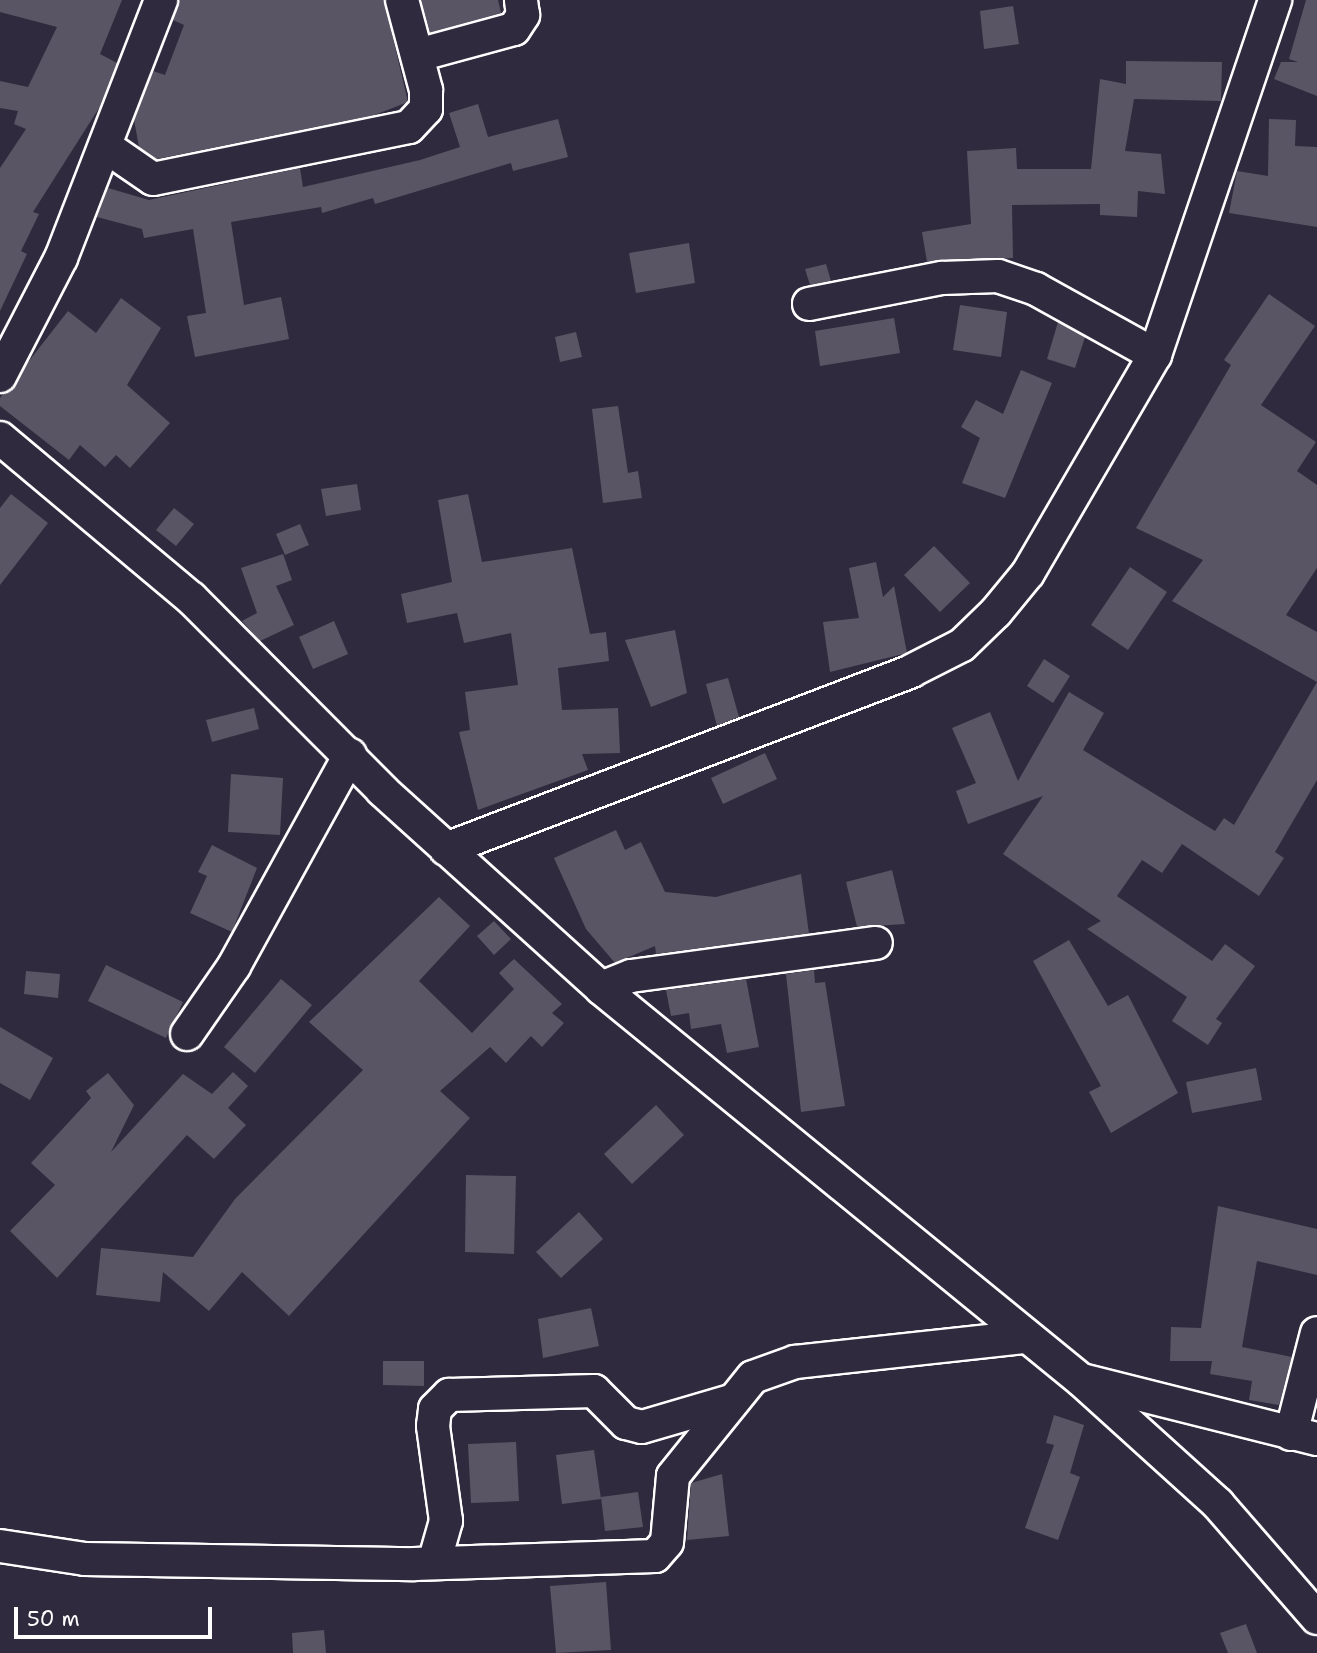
<!DOCTYPE html>
<html>
<head>
<meta charset="utf-8">
<style>
  body { margin:0 }
  #map { position:relative; width:1317px; height:1653px; overflow:hidden; background:#2f2a3d; font-family:"Shantell Sans",sans-serif }
  div>[style] { position:absolute }
  .building>* { inset:0; background:#595564 }
  .roads { filter:drop-shadow(2px 0 #fff) drop-shadow(-2px 0 #fff) drop-shadow(0 2px #fff) drop-shadow(0 -2px #fff) }
  .minor>* { height:32px; margin:-16px; padding:0 16px; transform-origin:16px; border-radius:16px; background:#2f2a3d }
  span { translate:-50% -50%; white-space:nowrap; text-align:center; line-height:1.15; -webkit-text-stroke:7px #2f2a3d; paint-order:stroke }
  .scale { position:absolute; left:14px; top:1607px; width:198px; height:32px; box-sizing:border-box; border:4px solid #fff; border-top:0; padding-left:9px; font-size:21px; line-height:24px; white-space:nowrap; color:#fff; -webkit-text-stroke:5px #2f2a3d; paint-order:stroke }
</style>
</head>
<body>
<div id="map">
  <div class="building">
    <i style="clip-path:polygon(0 0,122px 0,100px 54px,117px 63px,99px 108px,33px 212px,39px 214px,21px 251px,27px 254px,0 311px,0 168px,26px 129px,14px 124px,18px 111px,0 108px,0 81px,28px 87px,57px 27px,0 12px)"></i>
    <i style="clip-path:polygon(179px 0,384px 0,408px 102px,372px 116px,157px 159px,139px 147px,134px 120px,153px 71px,165px 75px,184px 25px,173px 20px)"></i>
    <i style="clip-path:polygon(421px 0,498px 0,501px 13px,430px 33px)"></i>
    <i style="clip-path:polygon(1306px 0,1317px 0,1317px 96px,1274px 79px,1281px 62px,1298px 62px,1289px 59px)"></i>
    <i style="clip-path:polygon(1013px 6px,1019px 44px,984px 49px,980px 11px)"></i>
    <i style="clip-path:polygon(1126px 61px,1222px 62px,1221px 101px,1134px 99px,1125px 151px,1161px 154px,1165px 194px,1138px 191px,1137px 217px,1100px 215px,1100px 204px,1012px 205px,1013px 258px,927px 262px,922px 232px,971px 224px,967px 151px,1016px 148px,1017px 169px,1091px 169px,1100px 79px,1126px 84px)"></i>
    <i style="clip-path:polygon(478px 104px,488px 137px,558px 119px,568px 157px,513px 171px,511px 163px,375px 204px,373px 198px,322px 213px,321px 207px,231px 222px,244px 305px,281px 297px,289px 339px,195px 357px,187px 316px,206px 313px,193px 229px,144px 238px,142px 229px,97px 217px,108px 188px,149px 200px,300px 168px,303px 187px,420px 160px,460px 147px,449px 113px)"></i>
    <i style="clip-path:polygon(1269px 119px,1296px 120px,1295px 146px,1317px 147px,1317px 227px,1229px 213px,1237px 171px,1268px 176px)"></i>
    <i style="clip-path:polygon(689px 243px,695px 283px,636px 293px,629px 253px)"></i>
    <i style="clip-path:polygon(826px 264px,831px 281px,810px 285px,805px 269px)"></i>
    <i style="clip-path:polygon(1269px 294px,1315px 326px,1261px 405px,1316px 442px,1297px 471px,1317px 485px,1317px 568px,1286px 615px,1317px 632px,1317px 780px,1275px 852px,1284px 858px,1259px 896px,1182px 844px,1162px 873px,1142px 860px,1117px 896px,1212px 961px,1225px 944px,1255px 966px,1216px 1019px,1222px 1023px,1208px 1045px,1172px 1021px,1187px 997px,1087px 929px,1101px 921px,1003px 854px,1043px 796px,968px 824px,956px 791px,976px 783px,952px 728px,990px 712px,1018px 781px,1069px 692px,1104px 713px,1083px 750px,1215px 831px,1224px 818px,1234px 825px,1317px 682px,1172px 601px,1203px 560px,1136px 528px,1231px 365px,1224px 360px)"></i>
    <i style="clip-path:polygon(121px 298px,161px 328px,127px 385px,170px 423px,130px 468px,116px 455px,105px 467px,80px 445px,69px 460px,0 406px,0 398px,68px 311px,96px 333px)"></i>
    <i style="clip-path:polygon(960px 305px,1007px 312px,1001px 357px,953px 350px)"></i>
    <i style="clip-path:polygon(894px 318px,900px 353px,820px 366px,815px 331px)"></i>
    <i style="clip-path:polygon(1058px 322px,1085px 337px,1075px 368px,1047px 359px)"></i>
    <i style="clip-path:polygon(576px 332px,582px 357px,560px 362px,555px 337px)"></i>
    <i style="clip-path:polygon(1021px 370px,1052px 383px,1005px 498px,962px 483px,980px 438px,961px 427px,976px 400px,1003px 414px)"></i>
    <i style="clip-path:polygon(618px 406px,628px 473px,638px 471px,642px 498px,603px 503px,592px 409px)"></i>
    <i style="clip-path:polygon(357px 484px,361px 510px,326px 516px,321px 489px)"></i>
    <i style="clip-path:polygon(11px 494px,48px 523px,0 585px,0 508px)"></i>
    <i style="clip-path:polygon(468px 494px,482px 562px,572px 548px,590px 634px,606px 632px,609px 661px,558px 668px,562px 710px,618px 708px,620px 753px,582px 754px,588px 770px,478px 810px,459px 732px,470px 730px,465px 692px,518px 685px,511px 633px,464px 643px,457px 613px,407px 623px,401px 594px,452px 582px,438px 500px)"></i>
    <i style="clip-path:polygon(174px 508px,194px 524px,176px 546px,156px 530px)"></i>
    <i style="clip-path:polygon(300px 524px,309px 545px,285px 555px,276px 534px)"></i>
    <i style="clip-path:polygon(934px 546px,970px 583px,940px 612px,904px 575px)"></i>
    <i style="clip-path:polygon(283px 554px,292px 580px,276px 586px,294px 625px,260px 641px,242px 621px,257px 613px,241px 568px)"></i>
    <i style="clip-path:polygon(876px 562px,883px 597px,894px 586px,907px 653px,830px 672px,823px 622px,859px 618px,849px 568px)"></i>
    <i style="clip-path:polygon(1130px 567px,1167px 592px,1128px 650px,1091px 625px)"></i>
    <i style="clip-path:polygon(334px 621px,348px 654px,313px 669px,299px 637px)"></i>
    <i style="clip-path:polygon(675px 630px,687px 693px,651px 707px,625px 640px)"></i>
    <i style="clip-path:polygon(1044px 659px,1070px 676px,1053px 703px,1027px 686px)"></i>
    <i style="clip-path:polygon(728px 678px,739px 717px,717px 726px,706px 684px)"></i>
    <i style="clip-path:polygon(254px 708px,259px 729px,212px 742px,206px 720px)"></i>
    <i style="clip-path:polygon(765px 753px,777px 779px,723px 804px,711px 778px)"></i>
    <i style="clip-path:polygon(231px 774px,283px 778px,280px 835px,228px 832px)"></i>
    <i style="clip-path:polygon(616px 830px,625px 850px,641px 842px,665px 892px,716px 897px,801px 874px,809px 934px,656px 954px,655px 946px,615px 963px,586px 929px,554px 858px)"></i>
    <i style="clip-path:polygon(212px 845px,257px 868px,232px 932px,190px 913px,207px 876px,198px 872px)"></i>
    <i style="clip-path:polygon(892px 870px,905px 924px,857px 927px,846px 882px)"></i>
    <i style="clip-path:polygon(439px 897px,470px 926px,419px 981px,472px 1033px,514px 989px,499px 973px,514px 959px,562px 1004px,552px 1013px,564px 1023px,542px 1047px,531px 1036px,506px 1063px,490px 1047px,440px 1091px,470px 1118px,289px 1316px,242px 1272px,209px 1311px,163px 1272px,160px 1302px,96px 1295px,101px 1248px,193px 1257px,235px 1199px,363px 1070px,309px 1022px)"></i>
    <i style="clip-path:polygon(494px 921px,511px 939px,494px 955px,477px 936px)"></i>
    <i style="clip-path:polygon(1069px 940px,1108px 1006px,1128px 995px,1178px 1093px,1111px 1133px,1089px 1092px,1101px 1086px,1033px 961px)"></i>
    <i style="clip-path:polygon(106px 965px,183px 1002px,166px 1038px,88px 1001px)"></i>
    <i style="clip-path:polygon(814px 970px,815px 983px,825px 982px,845px 1106px,801px 1112px,786px 974px)"></i>
    <i style="clip-path:polygon(26px 971px,60px 974px,58px 998px,24px 994px)"></i>
    <i style="clip-path:polygon(281px 979px,312px 1005px,255px 1073px,224px 1047px)"></i>
    <i style="clip-path:polygon(746px 979px,759px 1047px,727px 1053px,721px 1024px,691px 1029px,689px 1013px,671px 1016px,666px 990px)"></i>
    <i style="clip-path:polygon(0 1027px,53px 1058px,30px 1100px,0 1083px)"></i>
    <i style="clip-path:polygon(1256px 1068px,1262px 1100px,1192px 1113px,1186px 1082px)"></i>
    <i style="clip-path:polygon(233px 1072px,248px 1086px,228px 1108px,246px 1125px,214px 1159px,187px 1135px,57px 1278px,10px 1231px,55px 1185px,31px 1163px,91px 1098px,86px 1091px,108px 1073px,134px 1105px,111px 1152px,183px 1074px,212px 1094px)"></i>
    <i style="clip-path:polygon(656px 1105px,684px 1135px,632px 1184px,604px 1154px)"></i>
    <i style="clip-path:polygon(466px 1175px,516px 1176px,514px 1254px,465px 1252px)"></i>
    <i style="clip-path:polygon(1218px 1206px,1317px 1229px,1317px 1275px,1257px 1261px,1242px 1347px,1292px 1357px,1279px 1405px,1249px 1400px,1252px 1381px,1210px 1374px,1212px 1361px,1170px 1361px,1171px 1327px,1201px 1328px)"></i>
    <i style="clip-path:polygon(579px 1212px,603px 1239px,561px 1278px,536px 1252px)"></i>
    <i style="clip-path:polygon(591px 1308px,599px 1346px,543px 1358px,538px 1319px)"></i>
    <i style="clip-path:polygon(383px 1361px,424px 1361px,424px 1386px,383px 1385px)"></i>
    <i style="clip-path:polygon(1054px 1415px,1084px 1425px,1070px 1473px,1080px 1477px,1058px 1540px,1025px 1528px,1054px 1445px,1046px 1443px)"></i>
    <i style="clip-path:polygon(516px 1442px,519px 1501px,471px 1503px,468px 1444px)"></i>
    <i style="clip-path:polygon(594px 1450px,601px 1499px,562px 1504px,556px 1455px)"></i>
    <i style="clip-path:polygon(722px 1474px,729px 1536px,687px 1540px,691px 1483px)"></i>
    <i style="clip-path:polygon(638px 1492px,643px 1527px,605px 1531px,601px 1497px)"></i>
    <i style="clip-path:polygon(606px 1582px,611px 1650px,556px 1653px,550px 1586px)"></i>
    <i style="clip-path:polygon(1246px 1624px,1257px 1653px,1228px 1653px,1220px 1633px)"></i>
    <i style="clip-path:polygon(324px 1630px,326px 1653px,293px 1653px,292px 1633px)"></i>
  </div>
  <div class="roads">
    <div class="minor">
      <i style="left:418px;top:55px;width:99px;rotate:-15.2deg"></i>
      <i style="left:514px;top:29px;width:17px;rotate:-57deg"></i>
      <i style="left:523px;top:15px;width:15px;rotate:-98deg"></i>
      <i style="left:105px;top:146px;width:58px;rotate:34.5deg"></i>
      <i style="left:153px;top:179px;width:261px;rotate:-11.5deg"></i>
      <i style="left:409px;top:127px;width:25px;rotate:-47deg"></i>
      <i style="left:426px;top:109px;width:19px;rotate:-90deg"></i>
      <i style="left:426px;top:90px;width:93px;rotate:-104.9deg"></i>
      <i style="left:809px;top:304px;width:136px;rotate:-11.1deg"></i>
      <i style="left:942px;top:278px;width:56px;rotate:-2deg"></i>
      <i style="left:998px;top:276px;width:40px;rotate:18.9deg"></i>
      <i style="left:1036px;top:289px;width:136px;rotate:29deg"></i>
      <i style="left:0;top:376px;width:133px;rotate:-62.7deg"></i>
      <i style="left:61px;top:258px;width:277px;rotate:-68.8deg"></i>
      <i style="left:0;top:438px;width:249px;rotate:40deg"></i>
      <i style="left:191px;top:598px;width:271px;rotate:45.1deg"></i>
      <i style="left:382px;top:790px;width:295px;rotate:42.1deg"></i>
      <i style="left:601px;top:988px;width:620px;rotate:39.24deg"></i>
      <i style="left:1081px;top:1380px;width:185px;rotate:42.1deg"></i>
      <i style="left:1218px;top:1504px;width:151px;rotate:49deg"></i>
      <i style="left:446px;top:849px;width:498px;rotate:-20.9deg"></i>
      <i style="left:911px;top:671px;width:57px;rotate:-27deg"></i>
      <i style="left:962px;top:645px;width:47px;rotate:-44.1deg"></i>
      <i style="left:996px;top:612px;width:50px;rotate:-50.6deg"></i>
      <i style="left:1028px;top:573px;width:252px;rotate:-59.8deg"></i>
      <i style="left:1155px;top:355px;width:375px;rotate:-71.3deg"></i>
      <i style="left:601px;top:988px;width:32px;rotate:-22deg"></i>
      <i style="left:631px;top:976px;width:247px;rotate:-7.7deg"></i>
      <i style="left:187px;top:1034px;width:83px;rotate:-55.3deg"></i>
      <i style="left:234px;top:966px;width:241px;rotate:-61.2deg"></i>
      <i style="left:1082px;top:1380px;width:242px;rotate:14.1deg"></i>
      <i style="left:1291px;top:1434px;width:104px;rotate:-75.6deg"></i>
      <i style="left:0;top:1546px;width:86px;rotate:8.7deg"></i>
      <i style="left:85px;top:1559px;width:329px;rotate:0.9deg"></i>
      <i style="left:414px;top:1564px;width:241px;rotate:-1.9deg"></i>
      <i style="left:655px;top:1556px;width:18px;rotate:-49deg"></i>
      <i style="left:667px;top:1542px;width:66px;rotate:-84.8deg"></i>
      <i style="left:673px;top:1476px;width:127px;rotate:-51.1deg"></i>
      <i style="left:753px;top:1377px;width:45px;rotate:-19.7deg"></i>
      <i style="left:795px;top:1362px;width:230px;rotate:-6.2deg"></i>
      <i style="left:434px;top:1563px;width:44px;rotate:-74.1deg"></i>
      <i style="left:446px;top:1521px;width:96px;rotate:-97.8deg"></i>
      <i style="left:433px;top:1426px;width:17px;rotate:-83deg"></i>
      <i style="left:435px;top:1409px;width:20px;rotate:-45deg"></i>
      <i style="left:449px;top:1395px;width:145px;rotate:-1.6deg"></i>
      <i style="left:594px;top:1391px;width:45px;rotate:45deg"></i>
      <i style="left:626px;top:1423px;width:16px;rotate:14deg"></i>
      <i style="left:642px;top:1427px;width:93px;rotate:-16.3deg"></i>
    </div>
  </div>
  <div class="scale">50 m</div>
</div>
</body>
</html>
